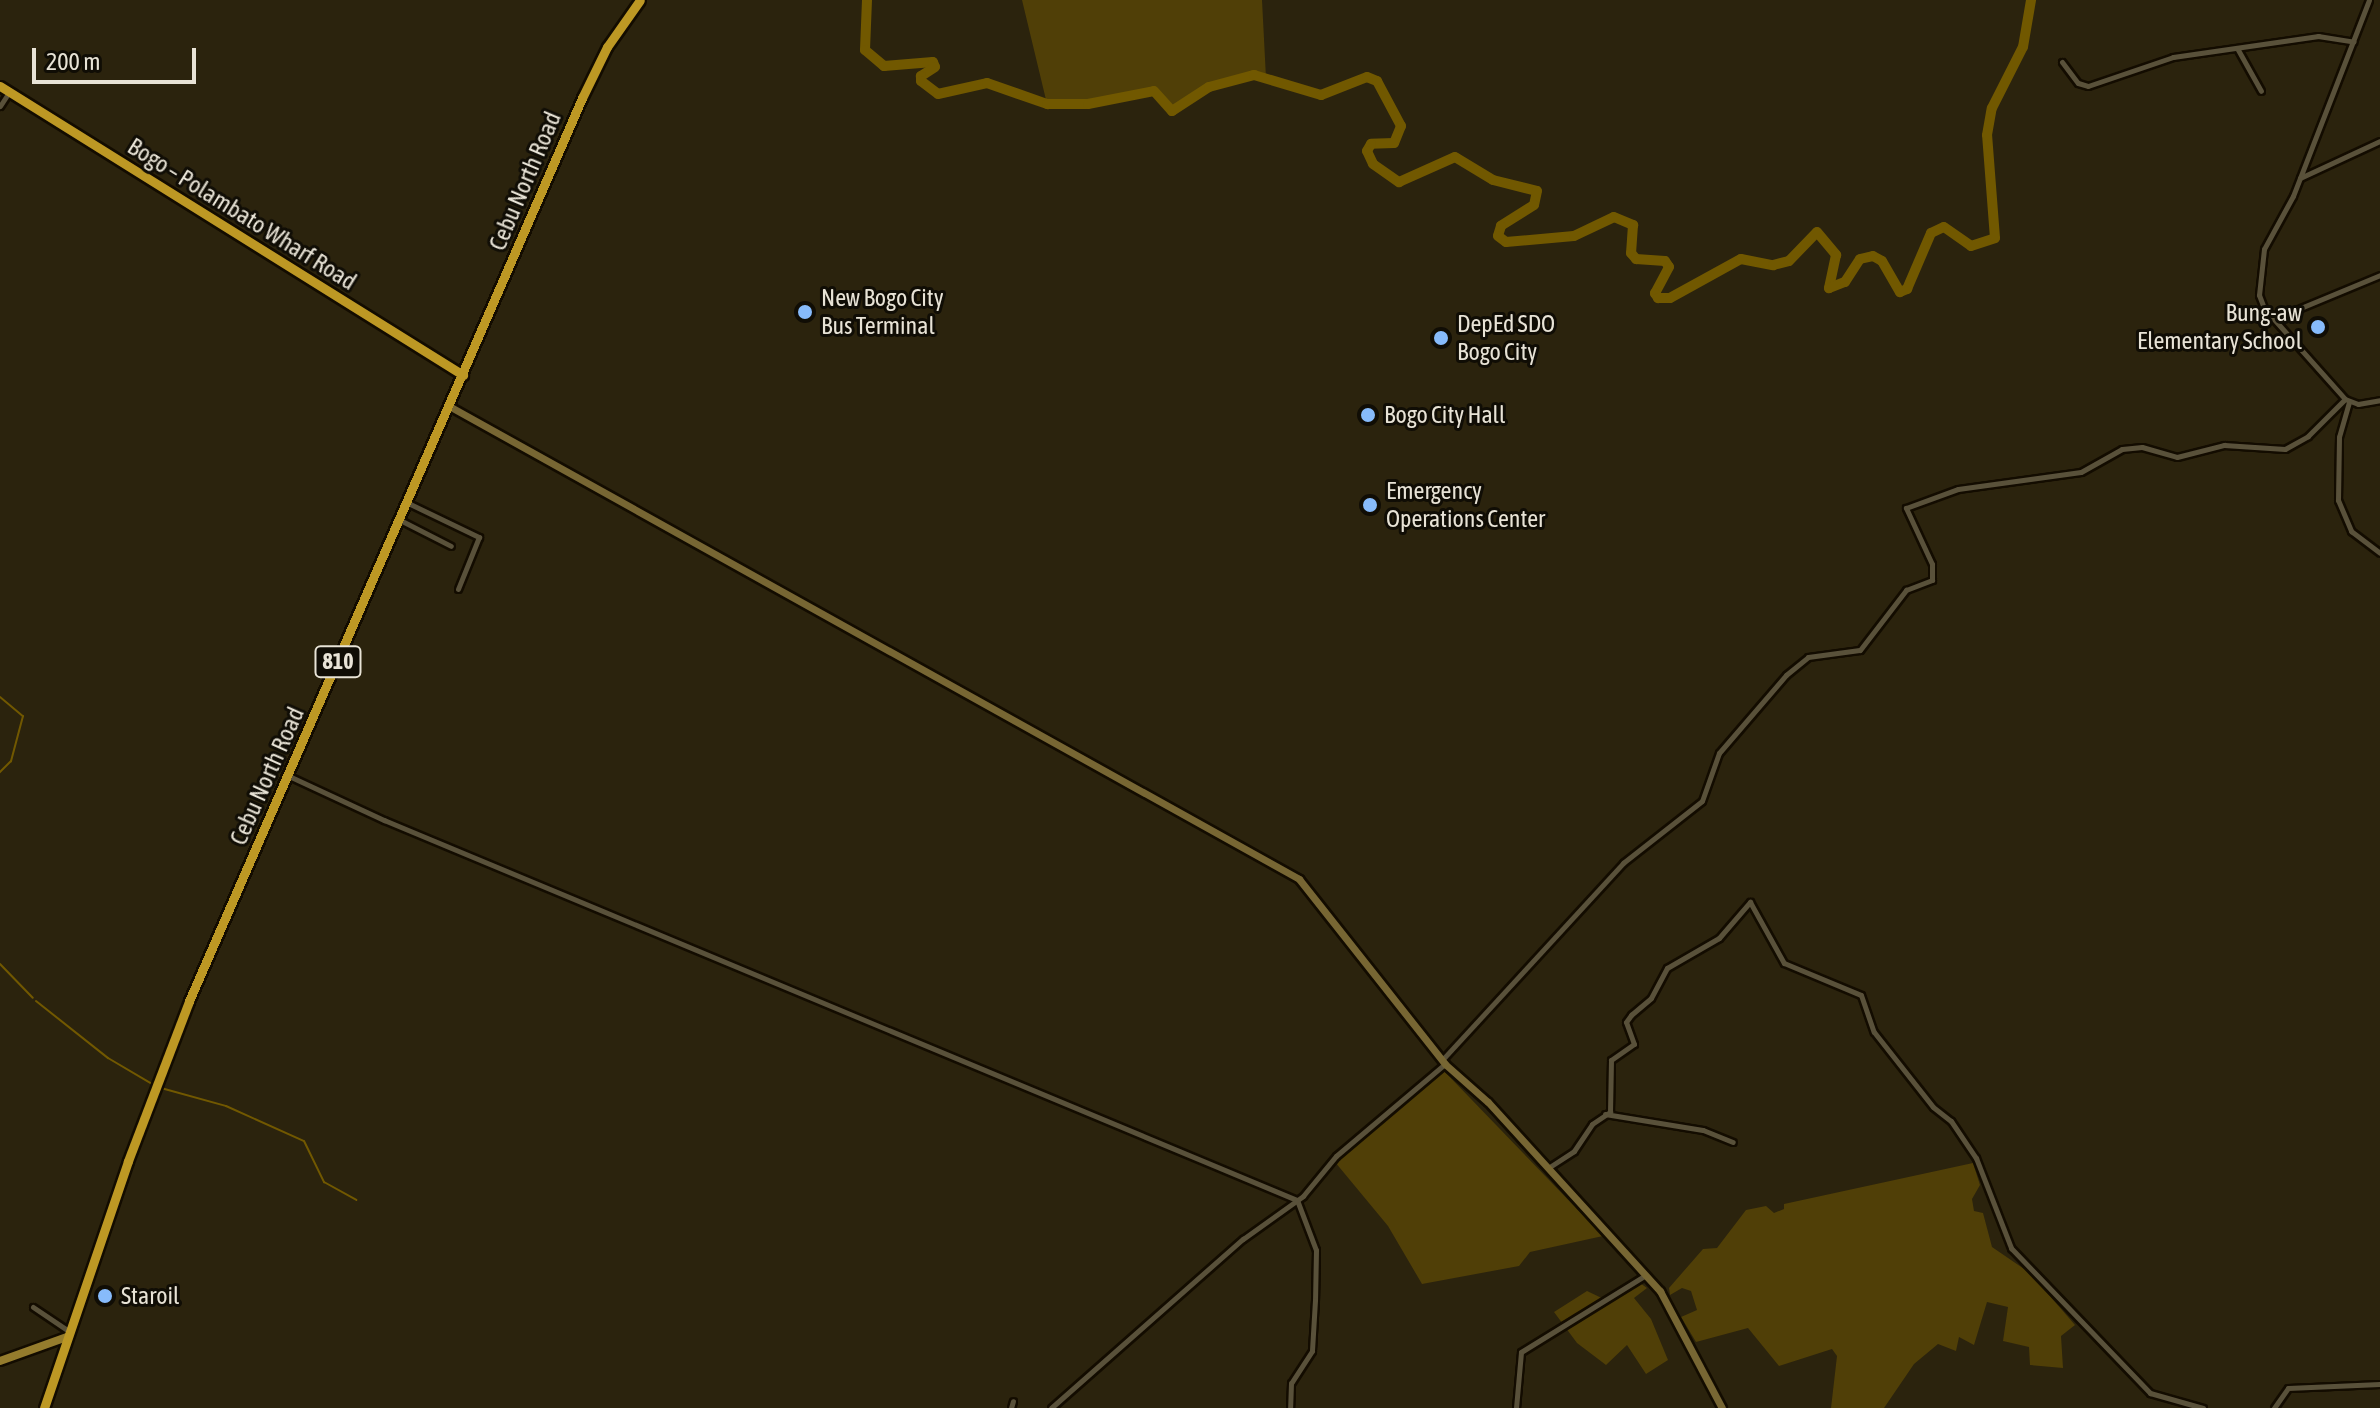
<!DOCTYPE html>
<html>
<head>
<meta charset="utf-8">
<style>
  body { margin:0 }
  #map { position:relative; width:2380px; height:1408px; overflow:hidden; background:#2b230d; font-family:"Asap Condensed",sans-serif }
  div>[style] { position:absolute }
  .green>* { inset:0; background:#503f07 }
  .stream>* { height:2px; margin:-1px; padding:0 1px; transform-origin:1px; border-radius:1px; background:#715800 }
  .river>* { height:10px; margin:-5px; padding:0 5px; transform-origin:5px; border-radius:5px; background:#715800 }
  .roads { filter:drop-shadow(2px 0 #130c00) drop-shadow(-2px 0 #130c00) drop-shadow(0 2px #130c00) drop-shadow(0 -2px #130c00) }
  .street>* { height:5px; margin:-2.5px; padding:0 2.5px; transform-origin:2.5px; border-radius:2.5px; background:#59513a }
  .secondary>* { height:7px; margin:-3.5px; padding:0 3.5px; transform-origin:3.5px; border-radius:3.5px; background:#763 }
  .primary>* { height:8px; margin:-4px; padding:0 4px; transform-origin:4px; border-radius:4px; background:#957c2d }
  .highway>* { height:9px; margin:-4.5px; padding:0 4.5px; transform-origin:4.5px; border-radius:4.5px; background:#bd9824 }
  .dots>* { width:22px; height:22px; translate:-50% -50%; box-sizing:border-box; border:4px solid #100d05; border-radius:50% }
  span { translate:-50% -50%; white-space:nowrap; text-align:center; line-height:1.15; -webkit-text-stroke:6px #100d05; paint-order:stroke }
  .shield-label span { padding:2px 6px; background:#100d05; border:2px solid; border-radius:6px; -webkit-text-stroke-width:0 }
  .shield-label { font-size:22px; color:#e8e3d6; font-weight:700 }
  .street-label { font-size:24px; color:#e8e3d6 }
  .poi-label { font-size:24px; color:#e8e3d6 }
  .left { translate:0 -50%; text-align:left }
  .right { translate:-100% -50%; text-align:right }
  .scale { position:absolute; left:32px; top:48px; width:164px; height:36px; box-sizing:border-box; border:4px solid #e8e3d6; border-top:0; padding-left:10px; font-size:24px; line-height:28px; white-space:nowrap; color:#e8e3d6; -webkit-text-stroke:6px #100d05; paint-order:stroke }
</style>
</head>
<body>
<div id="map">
  <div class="green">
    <i style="clip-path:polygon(1022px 0,1262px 0,1266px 78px,1254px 75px,1209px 87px,1180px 110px,1172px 111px,1154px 91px,1088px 104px,1047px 104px)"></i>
    <i style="clip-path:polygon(1444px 1071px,1603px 1236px,1530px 1252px,1519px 1266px,1422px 1284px,1388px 1226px,1335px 1162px)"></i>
    <i style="clip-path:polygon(1973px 1163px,1980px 1185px,1972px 1199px,1974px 1211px,1983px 1213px,1992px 1247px,2030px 1273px,2075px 1325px,2061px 1336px,2063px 1368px,2030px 1365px,2029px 1347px,2003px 1341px,2008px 1307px,1987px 1302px,1974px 1345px,1959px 1337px,1956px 1351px,1938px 1344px,1914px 1364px,1884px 1408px,1831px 1408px,1837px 1356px,1832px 1349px,1779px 1366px,1748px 1328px,1696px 1342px,1681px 1317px,1697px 1310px,1691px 1291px,1682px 1288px,1670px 1295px,1669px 1288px,1703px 1249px,1717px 1248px,1746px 1210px,1766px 1206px,1774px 1213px,1784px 1209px,1784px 1204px)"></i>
    <i style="clip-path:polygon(1640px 1283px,1647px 1288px,1634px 1298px,1651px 1319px,1668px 1360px,1646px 1374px,1627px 1345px,1606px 1365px,1577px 1343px,1554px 1312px,1587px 1291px,1608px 1301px)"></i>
  </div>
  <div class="stream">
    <i style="left:0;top:697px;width:30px;rotate:40deg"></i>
    <i style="left:23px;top:716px;width:47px;rotate:104.9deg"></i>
    <i style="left:11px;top:761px;width:16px;rotate:135deg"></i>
    <i style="left:0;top:964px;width:47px;rotate:45.9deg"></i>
    <i style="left:36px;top:1001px;width:92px;rotate:38.4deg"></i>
    <i style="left:108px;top:1058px;width:51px;rotate:30.6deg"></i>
    <i style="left:161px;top:1088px;width:67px;rotate:15.5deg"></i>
    <i style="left:226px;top:1106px;width:85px;rotate:24.2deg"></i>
    <i style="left:304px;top:1141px;width:46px;rotate:64deg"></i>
    <i style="left:324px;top:1182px;width:37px;rotate:29deg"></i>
  </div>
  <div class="river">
    <i style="left:867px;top:0;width:50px;rotate:92.3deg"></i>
    <i style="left:865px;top:50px;width:25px;rotate:40deg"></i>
    <i style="left:884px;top:66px;width:49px;rotate:-4.7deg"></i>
    <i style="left:933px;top:62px;width:5px;rotate:68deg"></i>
    <i style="left:935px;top:67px;width:17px;rotate:147deg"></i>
    <i style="left:921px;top:76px;width:5px;rotate:90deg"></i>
    <i style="left:921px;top:81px;width:21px;rotate:37deg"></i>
    <i style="left:938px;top:94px;width:50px;rotate:-12.7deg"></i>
    <i style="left:987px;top:83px;width:64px;rotate:19.3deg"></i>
    <i style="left:1047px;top:104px;width:41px"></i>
    <i style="left:1088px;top:104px;width:67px;rotate:-11.1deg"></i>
    <i style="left:1154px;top:91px;width:27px;rotate:48deg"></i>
    <i style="left:1172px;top:111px;width:44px;rotate:-33deg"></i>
    <i style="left:1209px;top:87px;width:47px;rotate:-14.9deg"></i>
    <i style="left:1254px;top:75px;width:70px;rotate:16.6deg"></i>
    <i style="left:1321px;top:95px;width:49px;rotate:-21.4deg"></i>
    <i style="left:1367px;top:77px;width:11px;rotate:22deg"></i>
    <i style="left:1377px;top:81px;width:51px;rotate:61.9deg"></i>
    <i style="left:1401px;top:126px;width:18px;rotate:112deg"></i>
    <i style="left:1394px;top:143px;width:23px;rotate:178deg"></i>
    <i style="left:1371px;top:144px;width:8px;rotate:120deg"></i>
    <i style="left:1367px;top:151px;width:14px;rotate:65deg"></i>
    <i style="left:1373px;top:164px;width:32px;rotate:35deg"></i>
    <i style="left:1399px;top:182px;width:61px;rotate:-24.1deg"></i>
    <i style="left:1455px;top:157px;width:44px;rotate:31.2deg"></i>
    <i style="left:1493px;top:180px;width:45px;rotate:14deg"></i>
    <i style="left:1537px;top:191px;width:14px;rotate:102deg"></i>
    <i style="left:1534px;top:205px;width:39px;rotate:148deg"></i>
    <i style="left:1501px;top:226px;width:10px;rotate:107deg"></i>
    <i style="left:1498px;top:236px;width:10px;rotate:37deg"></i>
    <i style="left:1506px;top:242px;width:68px;rotate:-5deg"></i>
    <i style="left:1574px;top:236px;width:44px;rotate:-25.4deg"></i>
    <i style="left:1614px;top:217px;width:21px;rotate:23deg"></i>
    <i style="left:1633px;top:225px;width:28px;rotate:94deg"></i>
    <i style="left:1631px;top:253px;width:8px;rotate:50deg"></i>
    <i style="left:1636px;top:259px;width:29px;rotate:4deg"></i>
    <i style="left:1665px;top:261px;width:7px;rotate:56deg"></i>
    <i style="left:1669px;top:267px;width:30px;rotate:118deg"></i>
    <i style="left:1655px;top:293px;width:6px;rotate:59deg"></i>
    <i style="left:1658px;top:298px;width:12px"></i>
    <i style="left:1670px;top:298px;width:81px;rotate:-28.8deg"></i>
    <i style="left:1741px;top:259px;width:33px;rotate:11deg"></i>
    <i style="left:1773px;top:265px;width:16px;rotate:-14deg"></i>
    <i style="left:1789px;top:261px;width:40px;rotate:-46deg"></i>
    <i style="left:1817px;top:232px;width:30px;rotate:50deg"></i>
    <i style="left:1836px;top:255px;width:34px;rotate:102deg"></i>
    <i style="left:1829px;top:288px;width:17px;rotate:-21deg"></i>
    <i style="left:1845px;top:282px;width:27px;rotate:-57deg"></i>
    <i style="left:1860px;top:259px;width:13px;rotate:-13deg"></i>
    <i style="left:1873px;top:256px;width:10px;rotate:29deg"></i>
    <i style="left:1882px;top:261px;width:36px;rotate:60deg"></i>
    <i style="left:1900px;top:292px;width:8px;rotate:-23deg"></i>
    <i style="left:1907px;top:289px;width:61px;rotate:-66.8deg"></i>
    <i style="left:1931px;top:233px;width:14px;rotate:-25deg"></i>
    <i style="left:1944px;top:227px;width:33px;rotate:35deg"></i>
    <i style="left:1971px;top:246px;width:25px;rotate:-18deg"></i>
    <i style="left:1995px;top:238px;width:103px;rotate:-94.4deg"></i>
    <i style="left:1987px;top:135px;width:27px;rotate:-80deg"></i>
    <i style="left:1992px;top:108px;width:68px;rotate:-63.1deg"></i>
    <i style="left:2023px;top:47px;width:48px;rotate:-80.3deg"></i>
  </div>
  <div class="roads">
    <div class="street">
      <i style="left:2369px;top:0;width:210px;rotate:111.2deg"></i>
      <i style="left:2293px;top:196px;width:60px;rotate:118.7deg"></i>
      <i style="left:2264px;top:249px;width:46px;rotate:96.2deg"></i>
      <i style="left:2259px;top:295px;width:14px;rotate:69deg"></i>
      <i style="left:2264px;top:308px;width:122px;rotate:48.3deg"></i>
      <i style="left:2345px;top:399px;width:14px;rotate:21deg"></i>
      <i style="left:2358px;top:404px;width:22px;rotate:-10deg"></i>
      <i style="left:2237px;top:48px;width:49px;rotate:60.8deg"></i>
      <i style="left:2062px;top:62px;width:26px;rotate:53deg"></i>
      <i style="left:2078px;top:83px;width:10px;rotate:17deg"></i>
      <i style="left:2088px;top:86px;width:90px;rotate:-18.8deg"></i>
      <i style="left:2173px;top:57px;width:147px;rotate:-8.2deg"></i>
      <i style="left:2318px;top:36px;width:36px;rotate:9deg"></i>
      <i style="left:0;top:106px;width:17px;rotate:-57deg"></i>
      <i style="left:2300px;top:178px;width:88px;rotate:-24.8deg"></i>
      <i style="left:2274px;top:319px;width:115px;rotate:-22.5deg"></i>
      <i style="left:2349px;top:402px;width:36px;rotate:106deg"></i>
      <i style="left:2339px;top:437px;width:63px;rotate:90.9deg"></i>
      <i style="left:2338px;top:500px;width:34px;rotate:67deg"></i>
      <i style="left:2351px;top:531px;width:36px;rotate:37deg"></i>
      <i style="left:408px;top:503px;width:79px;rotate:25.6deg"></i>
      <i style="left:479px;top:537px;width:56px;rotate:112deg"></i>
      <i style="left:400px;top:520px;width:57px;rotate:27deg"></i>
      <i style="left:289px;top:776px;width:105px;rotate:24.9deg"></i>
      <i style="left:384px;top:820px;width:989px;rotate:22.6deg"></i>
      <i style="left:1297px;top:1200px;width:53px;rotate:69.2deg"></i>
      <i style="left:1316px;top:1250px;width:50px;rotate:91.1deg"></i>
      <i style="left:1315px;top:1300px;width:51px;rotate:93.4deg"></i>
      <i style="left:1312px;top:1351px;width:38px;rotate:123deg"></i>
      <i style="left:1291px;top:1383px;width:25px;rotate:92deg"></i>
      <i style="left:1442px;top:1060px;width:268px;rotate:-47.4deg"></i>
      <i style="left:1623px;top:863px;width:100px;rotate:-38.1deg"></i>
      <i style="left:1702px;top:801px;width:51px;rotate:-70.5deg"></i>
      <i style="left:1719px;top:753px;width:103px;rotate:-49.3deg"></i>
      <i style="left:1786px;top:675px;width:28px;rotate:-39deg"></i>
      <i style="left:1808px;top:657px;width:52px;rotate:-7.7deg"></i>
      <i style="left:1860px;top:650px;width:76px;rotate:-52.5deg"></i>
      <i style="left:1906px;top:590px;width:28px;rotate:-21deg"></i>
      <i style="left:1932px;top:580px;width:16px;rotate:-90deg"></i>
      <i style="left:1932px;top:564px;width:62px;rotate:-114.9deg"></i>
      <i style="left:1906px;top:508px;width:55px;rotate:-20.1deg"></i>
      <i style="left:1958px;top:489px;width:124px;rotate:-7.9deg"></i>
      <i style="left:2081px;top:472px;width:47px;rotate:-29.3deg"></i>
      <i style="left:2122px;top:449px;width:20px;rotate:-6deg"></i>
      <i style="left:2142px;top:447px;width:36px;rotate:16deg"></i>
      <i style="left:2177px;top:457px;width:49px;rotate:-14.3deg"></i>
      <i style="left:2224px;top:445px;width:61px;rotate:3.8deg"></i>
      <i style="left:2285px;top:449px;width:26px;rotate:-29deg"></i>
      <i style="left:2308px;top:436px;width:52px;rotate:-45deg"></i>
      <i style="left:1605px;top:1114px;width:99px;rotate:9.3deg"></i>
      <i style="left:1703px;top:1130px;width:32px;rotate:22deg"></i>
      <i style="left:1548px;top:1168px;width:31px;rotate:-33deg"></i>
      <i style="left:1574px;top:1151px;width:32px;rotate:-56deg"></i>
      <i style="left:1592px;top:1124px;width:22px;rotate:-34deg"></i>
      <i style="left:1610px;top:1112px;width:52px;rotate:-88.9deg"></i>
      <i style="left:1611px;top:1060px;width:28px;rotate:-35deg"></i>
      <i style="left:1634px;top:1044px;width:23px;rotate:-110deg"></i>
      <i style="left:1626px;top:1022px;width:9px;rotate:-54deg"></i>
      <i style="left:1631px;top:1015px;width:26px;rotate:-40deg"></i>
      <i style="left:1651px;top:998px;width:34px;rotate:-62deg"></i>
      <i style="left:1667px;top:968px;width:60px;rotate:-30deg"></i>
      <i style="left:1719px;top:938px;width:48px;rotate:-49.3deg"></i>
      <i style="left:1750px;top:902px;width:70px;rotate:60.9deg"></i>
      <i style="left:1784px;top:963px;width:83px;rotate:22.6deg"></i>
      <i style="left:1861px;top:995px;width:39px;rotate:71deg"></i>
      <i style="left:1874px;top:1032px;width:95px;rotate:51.8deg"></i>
      <i style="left:1933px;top:1107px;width:23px;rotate:38deg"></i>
      <i style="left:1951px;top:1121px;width:45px;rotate:56deg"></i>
      <i style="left:1976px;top:1158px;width:97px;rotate:68.7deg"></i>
      <i style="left:2011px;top:1248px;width:201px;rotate:46.2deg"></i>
      <i style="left:2150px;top:1393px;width:55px;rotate:15.8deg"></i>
      <i style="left:33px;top:1307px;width:45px;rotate:34deg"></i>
      <i style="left:1011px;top:1408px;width:7px;rotate:-74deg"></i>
      <i style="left:1051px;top:1408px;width:256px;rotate:-41.4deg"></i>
      <i style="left:1243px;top:1239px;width:74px;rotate:-35.6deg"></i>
      <i style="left:1303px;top:1196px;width:52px;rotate:-50.5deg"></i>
      <i style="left:1336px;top:1156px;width:143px;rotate:-40.2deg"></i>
      <i style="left:1516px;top:1408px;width:56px;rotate:-84.9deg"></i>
      <i style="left:1521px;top:1352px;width:145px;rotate:-31.7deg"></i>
      <i style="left:2274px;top:1408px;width:24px;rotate:-55deg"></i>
      <i style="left:2288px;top:1388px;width:92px;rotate:-2.5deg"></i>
    </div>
    <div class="secondary">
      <i style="left:449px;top:406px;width:973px;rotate:29.09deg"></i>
      <i style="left:1299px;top:879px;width:236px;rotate:51.7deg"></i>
      <i style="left:1445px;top:1064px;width:57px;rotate:41.5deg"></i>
      <i style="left:1488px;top:1102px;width:256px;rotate:47.7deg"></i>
      <i style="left:1660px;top:1291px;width:132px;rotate:62.1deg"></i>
    </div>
    <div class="primary">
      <i style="left:0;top:1361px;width:71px;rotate:-19.7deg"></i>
    </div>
    <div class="highway">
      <i style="left:0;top:86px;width:546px;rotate:31.97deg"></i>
      <i style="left:44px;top:1408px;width:261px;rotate:-71.2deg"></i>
      <i style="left:128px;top:1161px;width:171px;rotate:-69.1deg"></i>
      <i style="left:189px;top:1001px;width:985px;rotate:-66.48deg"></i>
      <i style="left:582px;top:98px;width:57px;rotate:-63.9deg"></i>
      <i style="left:607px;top:47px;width:57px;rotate:-54.9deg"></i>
    </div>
  </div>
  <div class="dots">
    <i style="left:805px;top:312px;background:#87bbfb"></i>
    <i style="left:2318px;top:327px;background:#87bbfb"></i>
    <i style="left:1441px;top:338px;background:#87bbfb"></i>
    <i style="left:1368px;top:415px;background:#87bbfb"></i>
    <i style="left:1370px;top:505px;background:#87bbfb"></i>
    <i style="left:105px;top:1296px;background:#87bbfb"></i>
  </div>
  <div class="shield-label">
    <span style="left:338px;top:662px">810</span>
  </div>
  <div class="street-label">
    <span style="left:525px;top:181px;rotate:-67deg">Cebu North Road</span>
    <span style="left:242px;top:214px;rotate:32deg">Bogo – Polambato Wharf Road</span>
    <span style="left:267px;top:776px;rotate:-66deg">Cebu North Road</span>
  </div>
  <div class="poi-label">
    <span class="left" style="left:821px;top:312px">New Bogo City<br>Bus Terminal</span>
    <span class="right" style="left:2302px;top:327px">Bung-aw<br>Elementary School</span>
    <span class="left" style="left:1457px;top:338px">DepEd SDO<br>Bogo City</span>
    <span class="left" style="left:1384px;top:415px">Bogo City Hall</span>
    <span class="left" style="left:1386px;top:505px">Emergency<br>Operations Center</span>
    <span class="left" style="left:121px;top:1296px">Staroil</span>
  </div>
  <div class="scale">200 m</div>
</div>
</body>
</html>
